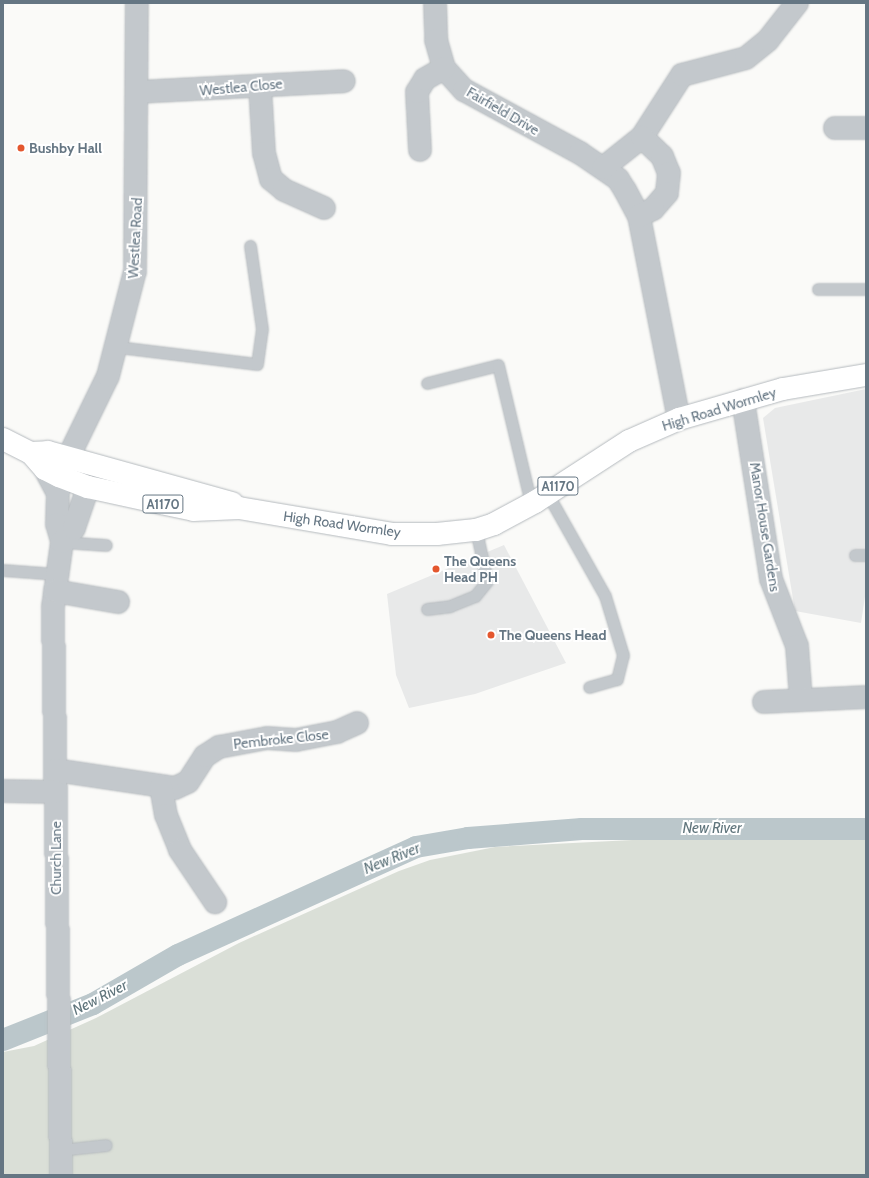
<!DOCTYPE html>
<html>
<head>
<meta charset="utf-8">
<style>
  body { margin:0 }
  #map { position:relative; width:869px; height:1178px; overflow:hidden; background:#fafaf8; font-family:Cabin,sans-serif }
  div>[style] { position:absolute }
  .built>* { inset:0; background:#e8e9e9 }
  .green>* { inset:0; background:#dadfd7 }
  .canal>* { height:22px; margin:-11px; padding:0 11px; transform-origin:11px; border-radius:11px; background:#bbc7cb }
  .roads { filter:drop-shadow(0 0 1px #b5babe) drop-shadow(0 0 1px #b5babe) }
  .service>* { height:11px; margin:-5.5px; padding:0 5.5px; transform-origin:5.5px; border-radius:5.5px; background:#c3c8cc }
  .minor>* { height:22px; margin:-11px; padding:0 11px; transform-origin:11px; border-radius:11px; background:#c3c8cc }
  .primary>* { height:22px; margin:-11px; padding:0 11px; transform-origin:11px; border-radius:11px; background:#fff }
  .dots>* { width:11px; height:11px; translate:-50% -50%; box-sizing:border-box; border:2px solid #fff; border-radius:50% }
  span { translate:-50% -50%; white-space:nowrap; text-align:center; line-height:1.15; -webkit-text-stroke:4px #fff; paint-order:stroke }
  .shield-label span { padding:1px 3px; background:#fff; border:1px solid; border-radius:3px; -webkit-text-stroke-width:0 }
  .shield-label { font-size:13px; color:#657683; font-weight:700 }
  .street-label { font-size:14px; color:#657683 }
  .poi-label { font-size:14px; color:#657683; font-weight:700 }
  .left { translate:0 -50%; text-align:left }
  .water-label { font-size:15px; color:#60757c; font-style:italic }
  .frame { position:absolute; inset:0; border:4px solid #657683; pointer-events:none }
</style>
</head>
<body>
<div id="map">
  <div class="built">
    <i style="clip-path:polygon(866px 389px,866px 590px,861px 623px,795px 611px,763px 418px,775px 408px)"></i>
    <i style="clip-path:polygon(504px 545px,566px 663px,475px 694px,409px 708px,396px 675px,387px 594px)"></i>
  </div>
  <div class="green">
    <i style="clip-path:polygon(866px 837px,866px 1175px,3px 1175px,3px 1052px,34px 1046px,96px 1018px,239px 943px,399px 871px,430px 860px,495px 847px,672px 838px)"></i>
  </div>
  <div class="canal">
    <i style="left:3px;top:1040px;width:97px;rotate:-21.8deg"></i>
    <i style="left:93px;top:1004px;width:98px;rotate:-30deg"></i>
    <i style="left:178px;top:955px;width:261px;rotate:-24.4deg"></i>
    <i style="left:416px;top:847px;width:53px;rotate:-9.8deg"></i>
    <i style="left:468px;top:838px;width:114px;rotate:-4.5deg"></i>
    <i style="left:582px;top:829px;width:284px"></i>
  </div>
  <div class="roads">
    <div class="service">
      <i style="left:818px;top:289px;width:48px"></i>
      <i style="left:118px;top:347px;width:140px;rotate:7deg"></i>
      <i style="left:257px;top:364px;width:35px;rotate:-82deg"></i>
      <i style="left:262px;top:329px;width:84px;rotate:-98.2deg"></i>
      <i style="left:427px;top:383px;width:73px;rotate:-14.2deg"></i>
      <i style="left:498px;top:365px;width:143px;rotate:76.6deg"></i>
      <i style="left:547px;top:493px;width:118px;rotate:60.6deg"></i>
      <i style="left:605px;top:596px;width:62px;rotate:73deg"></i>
      <i style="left:623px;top:655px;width:25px;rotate:104deg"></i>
      <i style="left:617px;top:679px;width:29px;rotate:164deg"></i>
      <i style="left:62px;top:542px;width:44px;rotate:3.9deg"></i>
      <i style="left:855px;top:555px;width:11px"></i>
      <i style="left:3px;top:570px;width:54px;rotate:4.2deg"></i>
      <i style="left:427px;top:609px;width:23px;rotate:-7deg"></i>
      <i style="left:450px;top:606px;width:27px;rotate:-22deg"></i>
      <i style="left:475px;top:596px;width:19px;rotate:-51deg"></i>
      <i style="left:487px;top:581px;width:52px;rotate:-102.2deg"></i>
      <i style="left:60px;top:1150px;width:46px;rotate:-6.2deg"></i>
    </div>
    <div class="minor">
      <i style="left:435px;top:3px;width:37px;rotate:88deg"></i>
      <i style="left:436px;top:40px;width:29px;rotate:74deg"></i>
      <i style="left:444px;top:68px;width:30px;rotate:48deg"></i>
      <i style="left:464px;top:90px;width:132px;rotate:28.5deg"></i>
      <i style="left:580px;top:153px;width:46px;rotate:34.4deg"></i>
      <i style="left:618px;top:179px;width:13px;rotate:58deg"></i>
      <i style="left:625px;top:190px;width:30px;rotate:62deg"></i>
      <i style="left:639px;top:216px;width:207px;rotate:78.9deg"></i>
      <i style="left:260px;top:86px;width:67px;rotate:86.6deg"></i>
      <i style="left:264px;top:153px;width:27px;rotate:75deg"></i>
      <i style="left:271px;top:179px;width:17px;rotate:40deg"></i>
      <i style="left:284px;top:190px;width:44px;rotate:24.2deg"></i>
      <i style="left:137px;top:92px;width:207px;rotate:-3deg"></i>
      <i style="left:835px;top:128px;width:31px"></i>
      <i style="left:642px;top:137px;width:74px;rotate:-57.2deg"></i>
      <i style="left:682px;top:75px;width:66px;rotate:-14.9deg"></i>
      <i style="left:746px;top:58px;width:28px;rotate:-39deg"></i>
      <i style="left:768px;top:40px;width:47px;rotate:-51.9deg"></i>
      <i style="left:420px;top:150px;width:58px;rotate:-93deg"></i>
      <i style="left:417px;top:92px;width:15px;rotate:-58deg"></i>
      <i style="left:425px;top:79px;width:22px;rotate:-30deg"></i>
      <i style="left:603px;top:168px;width:50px;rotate:-38.5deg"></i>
      <i style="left:642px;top:137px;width:28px;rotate:44deg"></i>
      <i style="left:662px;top:156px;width:18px;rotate:68deg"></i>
      <i style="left:669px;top:173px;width:20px;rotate:96deg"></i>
      <i style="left:667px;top:193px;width:21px;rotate:131deg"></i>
      <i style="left:653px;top:209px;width:16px;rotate:153deg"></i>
      <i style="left:743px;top:400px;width:181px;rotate:81.1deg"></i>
      <i style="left:771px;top:579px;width:72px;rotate:68.8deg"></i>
      <i style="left:797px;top:646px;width:53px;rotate:85.7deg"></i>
      <i style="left:67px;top:460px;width:93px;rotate:-64deg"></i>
      <i style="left:108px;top:376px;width:108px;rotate:-75.6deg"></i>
      <i style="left:135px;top:271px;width:268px;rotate:-89.6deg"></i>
      <i style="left:45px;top:469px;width:27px;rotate:62deg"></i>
      <i style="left:58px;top:493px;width:31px;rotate:92deg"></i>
      <i style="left:57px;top:524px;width:19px;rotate:74deg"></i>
      <i style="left:62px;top:542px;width:66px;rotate:97.9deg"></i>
      <i style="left:53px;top:607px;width:568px;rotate:89.19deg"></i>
      <i style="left:62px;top:542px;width:18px;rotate:-49deg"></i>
      <i style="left:74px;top:528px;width:43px;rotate:-71.1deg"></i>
      <i style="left:55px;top:591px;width:64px;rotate:9.9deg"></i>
      <i style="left:764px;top:702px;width:102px;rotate:-2.8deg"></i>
      <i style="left:55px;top:770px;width:121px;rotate:8.5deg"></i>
      <i style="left:175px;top:788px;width:14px;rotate:-25deg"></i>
      <i style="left:188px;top:782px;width:31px;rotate:-57deg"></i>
      <i style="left:205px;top:756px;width:17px;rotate:-33deg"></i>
      <i style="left:219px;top:747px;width:49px;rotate:-10.6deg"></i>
      <i style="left:267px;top:738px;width:29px;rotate:4deg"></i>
      <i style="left:296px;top:740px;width:42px;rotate:-11deg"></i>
      <i style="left:337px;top:732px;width:22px;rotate:-24deg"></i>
      <i style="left:161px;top:787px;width:28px;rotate:80deg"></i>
      <i style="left:166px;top:815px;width:38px;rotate:68deg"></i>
      <i style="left:180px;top:850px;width:63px;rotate:56.1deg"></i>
      <i style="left:3px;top:791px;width:52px;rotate:1.1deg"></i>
    </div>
    <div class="primary">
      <i style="left:3px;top:439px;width:31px;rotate:27deg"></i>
      <i style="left:31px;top:453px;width:21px;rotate:49deg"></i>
      <i style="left:45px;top:469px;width:16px;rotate:27deg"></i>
      <i style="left:59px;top:476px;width:31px;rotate:21deg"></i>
      <i style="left:88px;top:487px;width:75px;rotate:12.4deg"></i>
      <i style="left:161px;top:503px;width:33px;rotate:12deg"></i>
      <i style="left:193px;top:510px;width:46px;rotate:-2.5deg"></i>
      <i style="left:239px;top:508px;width:155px;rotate:9.6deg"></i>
      <i style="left:392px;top:534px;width:45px"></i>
      <i style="left:437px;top:534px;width:39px;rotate:-6deg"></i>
      <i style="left:476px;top:530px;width:19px;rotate:-18deg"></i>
      <i style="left:494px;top:524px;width:47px;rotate:-28.2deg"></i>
      <i style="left:535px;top:502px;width:112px;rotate:-33deg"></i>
      <i style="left:629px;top:441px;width:55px;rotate:-23.7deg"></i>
      <i style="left:679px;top:419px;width:108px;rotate:-16.1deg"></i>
      <i style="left:783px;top:389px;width:84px;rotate:-9.6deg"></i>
      <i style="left:31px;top:453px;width:17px;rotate:-3deg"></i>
      <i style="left:48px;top:452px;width:191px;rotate:15.5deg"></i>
    </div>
  </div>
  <div class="dots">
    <i style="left:21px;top:148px;background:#e4572e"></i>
    <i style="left:436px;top:569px;background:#e4572e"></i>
    <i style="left:491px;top:635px;background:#e4572e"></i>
  </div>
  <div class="shield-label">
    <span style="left:558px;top:486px">A1170</span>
    <span style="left:163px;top:504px">A1170</span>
  </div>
  <div class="street-label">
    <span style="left:241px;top:87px;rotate:-5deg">Westlea Close</span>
    <span style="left:503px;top:111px;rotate:30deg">Fairfield Drive</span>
    <span style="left:135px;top:238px;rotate:-87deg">Westlea Road</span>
    <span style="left:719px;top:409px;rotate:-17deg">High Road Wormley</span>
    <span style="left:342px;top:524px;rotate:8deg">High Road Wormley</span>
    <span style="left:765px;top:527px;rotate:81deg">Manor House Gardens</span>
    <span style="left:281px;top:739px;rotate:-6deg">Pembroke Close</span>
    <span style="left:56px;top:858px;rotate:-90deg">Church Lane</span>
  </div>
  <div class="poi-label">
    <span class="left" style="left:29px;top:148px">Bushby Hall</span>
    <span class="left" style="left:444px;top:569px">The Queens<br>Head PH</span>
    <span class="left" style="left:499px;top:635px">The Queens Head</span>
  </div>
  <div class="water-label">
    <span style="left:712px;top:829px">New River</span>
    <span style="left:392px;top:859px;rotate:-22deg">New River</span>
    <span style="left:100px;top:998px;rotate:-27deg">New River</span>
  </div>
  <div class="frame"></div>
</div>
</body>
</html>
